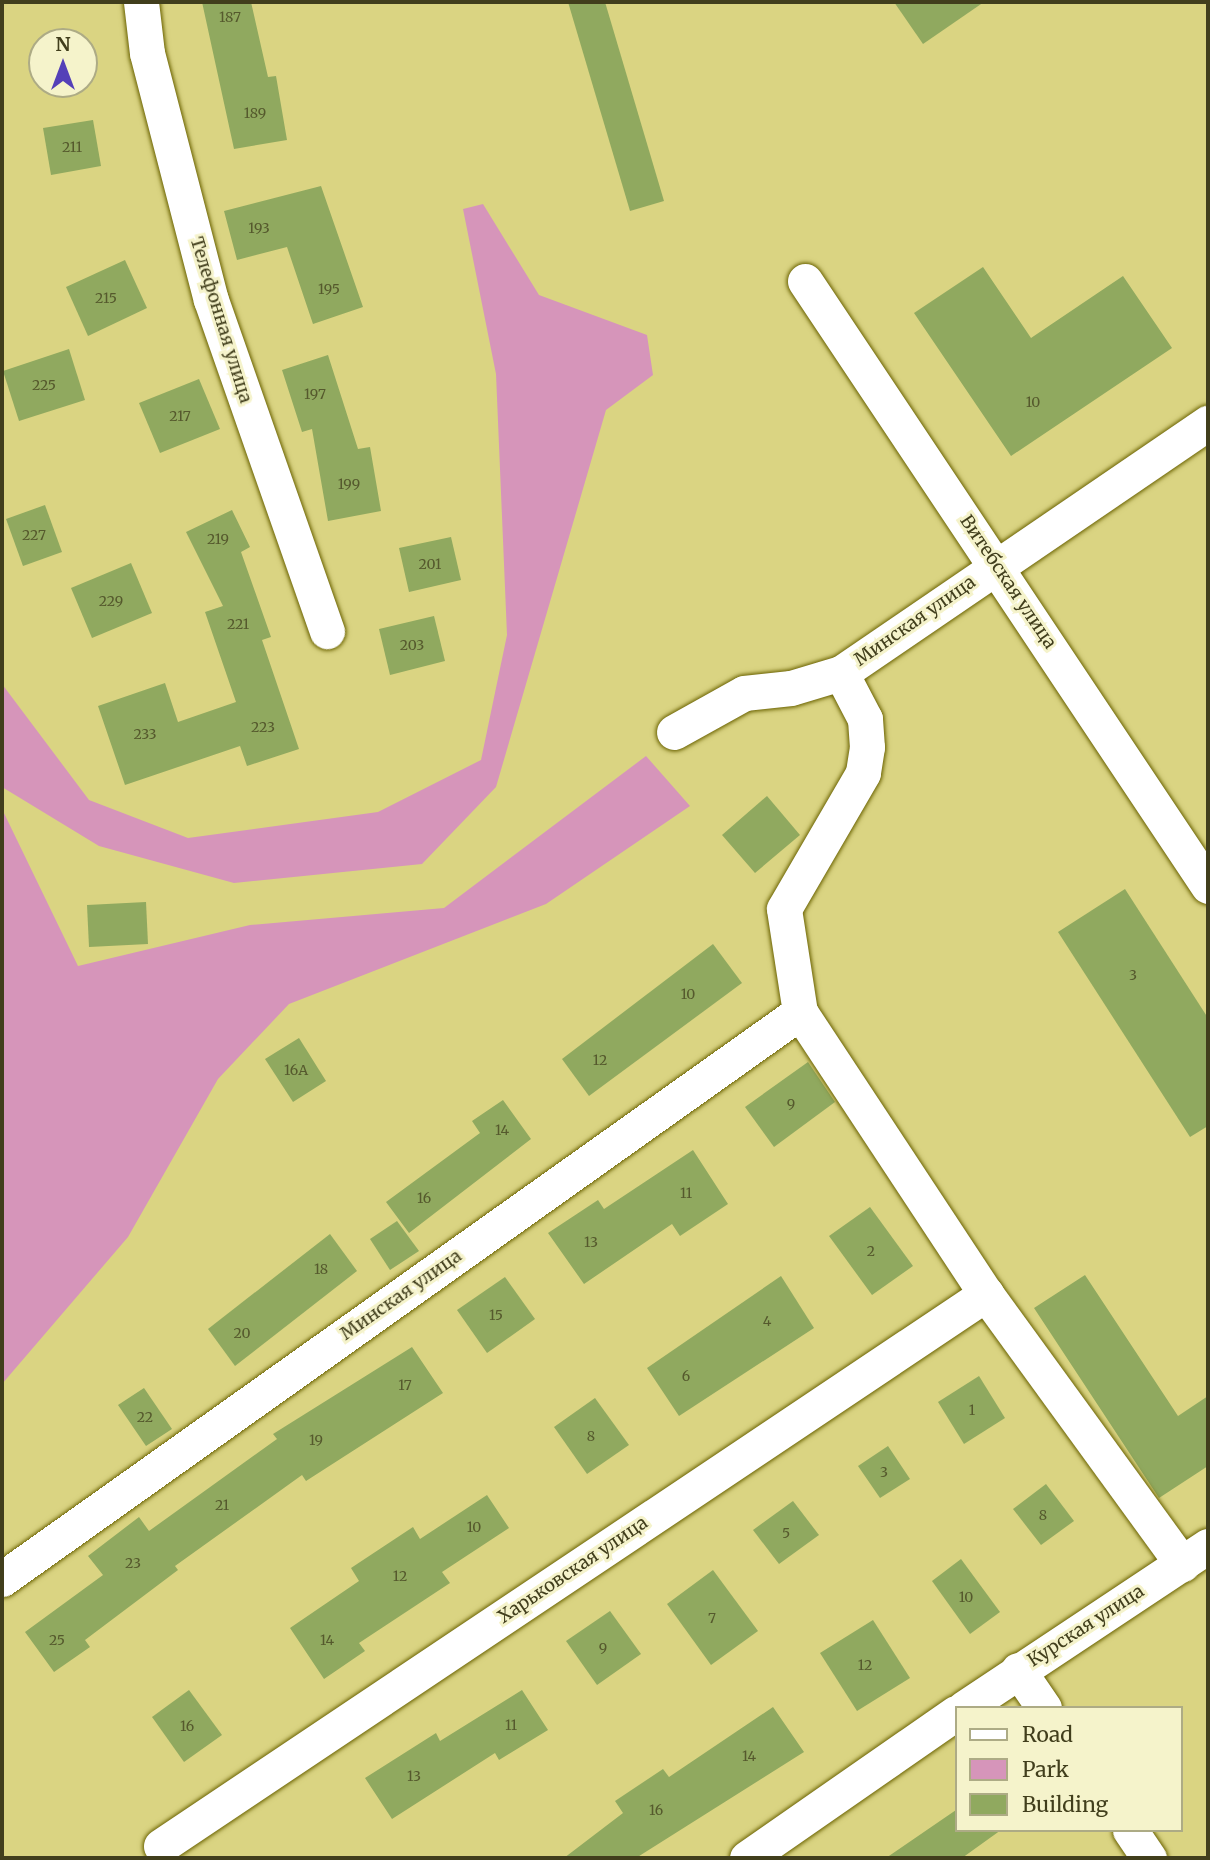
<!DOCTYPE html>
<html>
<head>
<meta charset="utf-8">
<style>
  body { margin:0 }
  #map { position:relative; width:1210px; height:1860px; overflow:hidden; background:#dad482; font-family:Merriweather,serif }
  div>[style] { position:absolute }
  .green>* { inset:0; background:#d695ba }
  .building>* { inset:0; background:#90a95f }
  .roads { filter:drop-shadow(0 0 2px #6b6302) drop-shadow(0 0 2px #6b6302) }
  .street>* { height:35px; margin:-17.5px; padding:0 17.5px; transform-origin:17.5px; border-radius:17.5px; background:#fff }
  span { translate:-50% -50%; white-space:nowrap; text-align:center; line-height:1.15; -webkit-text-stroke:6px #f5f3cb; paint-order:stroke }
  .number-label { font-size:14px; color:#55592d }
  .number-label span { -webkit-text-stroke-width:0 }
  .street-label { font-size:18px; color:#413e1c }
  .frame { position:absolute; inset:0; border:4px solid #413e1c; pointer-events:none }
  .legend { position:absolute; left:955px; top:1706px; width:228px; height:126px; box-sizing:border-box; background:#f5f3cb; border:2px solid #adab85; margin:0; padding:9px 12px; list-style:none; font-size:21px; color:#413e1c }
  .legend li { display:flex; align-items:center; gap:14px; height:35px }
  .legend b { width:35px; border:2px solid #adab85 }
  .north { position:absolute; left:28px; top:28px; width:70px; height:70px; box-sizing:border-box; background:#f5f3cb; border:2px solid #adab85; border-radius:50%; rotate:0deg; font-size:19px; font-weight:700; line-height:28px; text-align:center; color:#413e1c }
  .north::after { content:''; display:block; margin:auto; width:24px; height:32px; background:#5440b8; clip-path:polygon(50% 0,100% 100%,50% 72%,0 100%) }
</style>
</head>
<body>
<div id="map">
  <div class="green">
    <i style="clip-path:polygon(483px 204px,539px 295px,647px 335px,653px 375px,606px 410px,496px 787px,422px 864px,234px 883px,99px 846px,2px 787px,2px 684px,89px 800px,188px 838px,378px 812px,481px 760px,507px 635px,496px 374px,463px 209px)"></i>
    <i style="clip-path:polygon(646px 756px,690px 806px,546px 904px,289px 1004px,218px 1079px,128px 1237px,2px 1384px,2px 809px,78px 966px,250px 925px,444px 908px)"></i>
  </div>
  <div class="building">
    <i style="clip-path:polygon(202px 2px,251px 2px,268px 77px,276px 76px,287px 140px,234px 149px)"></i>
    <i style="clip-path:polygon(568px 2px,605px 2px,664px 201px,630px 211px)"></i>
    <i style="clip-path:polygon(894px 2px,984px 2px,923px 44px)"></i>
    <i style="clip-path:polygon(93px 120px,101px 166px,51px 175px,43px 128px)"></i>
    <i style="clip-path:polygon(321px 186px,363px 307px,313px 324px,287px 247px,237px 260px,224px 211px)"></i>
    <i style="clip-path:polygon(125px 260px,147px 308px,88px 336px,66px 287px)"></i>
    <i style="clip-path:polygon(983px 267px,1031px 338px,1123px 276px,1172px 348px,1011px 456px,914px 313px)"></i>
    <i style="clip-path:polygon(69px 349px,85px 400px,19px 421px,3px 371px)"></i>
    <i style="clip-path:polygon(328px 355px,358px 449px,370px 447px,381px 511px,328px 521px,312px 429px,302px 432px,282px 370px)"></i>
    <i style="clip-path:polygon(199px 379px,220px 429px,160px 453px,139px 403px)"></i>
    <i style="clip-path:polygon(45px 505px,62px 552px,23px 566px,6px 519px)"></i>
    <i style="clip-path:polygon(232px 510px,250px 547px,241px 552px,271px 637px,262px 640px,299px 749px,247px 766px,240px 746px,125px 785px,98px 706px,165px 683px,178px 722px,236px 702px,205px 612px,223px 606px,186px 532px)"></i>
    <i style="clip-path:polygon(451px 537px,461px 580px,409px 592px,399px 548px)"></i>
    <i style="clip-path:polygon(131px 563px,152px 613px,92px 638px,71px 588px)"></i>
    <i style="clip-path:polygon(434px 616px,445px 661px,390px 675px,379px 629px)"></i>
    <i style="clip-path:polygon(767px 796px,800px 835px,755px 873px,722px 835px)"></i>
    <i style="clip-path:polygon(1125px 889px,1208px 1018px,1208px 1126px,1190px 1137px,1058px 932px)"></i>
    <i style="clip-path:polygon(146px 902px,148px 944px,89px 947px,87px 905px)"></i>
    <i style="clip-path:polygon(713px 944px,742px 983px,589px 1096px,562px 1059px)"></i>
    <i style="clip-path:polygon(299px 1038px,326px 1081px,293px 1102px,265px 1059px)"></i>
    <i style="clip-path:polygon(808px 1062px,835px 1102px,774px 1147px,745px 1107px)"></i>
    <i style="clip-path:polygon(503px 1100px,531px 1139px,409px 1233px,386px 1202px,480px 1133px,472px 1121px)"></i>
    <i style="clip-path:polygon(693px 1150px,728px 1204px,680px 1236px,672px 1224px,584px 1284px,548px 1233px,598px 1200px,604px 1209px)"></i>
    <i style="clip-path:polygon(870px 1207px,913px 1266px,872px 1295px,829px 1236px)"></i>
    <i style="clip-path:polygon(397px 1221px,419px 1251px,390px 1270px,370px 1239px)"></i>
    <i style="clip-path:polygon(330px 1234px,357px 1271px,235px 1366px,208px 1329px)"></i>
    <i style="clip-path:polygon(1085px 1275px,1178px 1416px,1208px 1396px,1208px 1466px,1159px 1498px,1034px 1308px)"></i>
    <i style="clip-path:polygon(781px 1276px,814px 1328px,679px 1416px,647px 1368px)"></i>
    <i style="clip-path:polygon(505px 1277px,535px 1319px,487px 1353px,457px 1310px)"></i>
    <i style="clip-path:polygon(412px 1347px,443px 1393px,306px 1481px,302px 1475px,175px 1566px,178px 1570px,85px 1640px,90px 1647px,54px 1672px,25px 1632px,103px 1575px,88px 1556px,139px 1517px,149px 1531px,277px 1439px,273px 1434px)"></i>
    <i style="clip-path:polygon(979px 1376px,1005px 1418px,964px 1444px,938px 1402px)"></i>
    <i style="clip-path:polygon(144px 1388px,172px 1429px,146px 1446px,118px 1405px)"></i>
    <i style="clip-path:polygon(595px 1398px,629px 1445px,587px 1474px,554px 1427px)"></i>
    <i style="clip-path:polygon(888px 1446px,910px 1479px,880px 1498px,858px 1466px)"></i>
    <i style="clip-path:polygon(1046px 1484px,1074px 1521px,1041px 1545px,1013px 1509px)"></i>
    <i style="clip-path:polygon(487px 1495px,509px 1528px,442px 1572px,450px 1583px,359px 1643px,365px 1651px,324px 1679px,290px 1628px,359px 1581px,351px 1568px,413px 1527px,420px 1539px)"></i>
    <i style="clip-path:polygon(793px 1501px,819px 1535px,779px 1564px,753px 1530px)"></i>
    <i style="clip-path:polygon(961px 1559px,1000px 1612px,970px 1634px,932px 1581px)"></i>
    <i style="clip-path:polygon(713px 1570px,758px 1631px,711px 1665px,667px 1604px)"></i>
    <i style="clip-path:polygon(610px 1611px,641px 1654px,597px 1685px,566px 1641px)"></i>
    <i style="clip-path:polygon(873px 1620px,910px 1678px,857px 1711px,820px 1653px)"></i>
    <i style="clip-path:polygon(189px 1690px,222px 1735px,184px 1762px,152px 1717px)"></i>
    <i style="clip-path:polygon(522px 1690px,548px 1730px,499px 1760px,495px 1753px,392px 1819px,365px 1778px,436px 1733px,440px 1741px)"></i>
    <i style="clip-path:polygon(773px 1707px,804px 1752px,636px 1858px,564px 1858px,623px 1813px,615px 1801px,663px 1769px,669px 1777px)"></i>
    <i style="clip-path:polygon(956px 1810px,956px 1830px,1001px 1830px,962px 1858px,886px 1858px)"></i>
  </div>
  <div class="roads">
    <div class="street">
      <i style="left:141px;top:2px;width:51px;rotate:83.3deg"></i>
      <i style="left:147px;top:53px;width:255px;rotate:75.5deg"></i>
      <i style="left:211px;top:300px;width:351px;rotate:70.7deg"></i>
      <i style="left:805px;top:281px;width:727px;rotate:56.33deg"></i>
      <i style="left:841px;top:673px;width:52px;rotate:62.4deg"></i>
      <i style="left:865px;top:719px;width:28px;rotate:86deg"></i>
      <i style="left:867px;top:747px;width:26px;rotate:99deg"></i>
      <i style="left:863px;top:773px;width:157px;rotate:120.2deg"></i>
      <i style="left:784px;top:909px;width:104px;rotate:81.2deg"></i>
      <i style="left:800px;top:1012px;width:338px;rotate:56.6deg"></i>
      <i style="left:986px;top:1294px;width:334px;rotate:54deg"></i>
      <i style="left:674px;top:732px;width:80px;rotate:-29.1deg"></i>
      <i style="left:744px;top:693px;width:47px;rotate:-6.1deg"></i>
      <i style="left:791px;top:688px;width:52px;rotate:-16.7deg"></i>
      <i style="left:841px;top:673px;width:444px;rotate:-34.3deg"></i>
      <i style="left:2px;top:1579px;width:979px;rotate:-35.39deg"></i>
      <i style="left:1018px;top:1670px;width:46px;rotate:55.6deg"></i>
      <i style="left:964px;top:1708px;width:293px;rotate:-33.6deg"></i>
      <i style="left:1130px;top:1830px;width:34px;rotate:56deg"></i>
      <i style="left:161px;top:1846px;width:993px;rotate:-33.79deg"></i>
      <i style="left:747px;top:1858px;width:254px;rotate:-34.8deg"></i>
    </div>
  </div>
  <div class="number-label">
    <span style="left:230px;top:17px">187</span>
    <span style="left:255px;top:113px">189</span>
    <span style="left:72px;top:147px">211</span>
    <span style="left:259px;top:228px">193</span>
    <span style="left:329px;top:289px">195</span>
    <span style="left:106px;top:298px">215</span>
    <span style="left:44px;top:385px">225</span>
    <span style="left:315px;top:394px">197</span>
    <span style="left:1033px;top:402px">10</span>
    <span style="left:180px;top:416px">217</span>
    <span style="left:349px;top:484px">199</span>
    <span style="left:34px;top:535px">227</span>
    <span style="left:218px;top:539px">219</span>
    <span style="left:430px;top:564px">201</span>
    <span style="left:111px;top:601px">229</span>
    <span style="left:238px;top:624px">221</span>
    <span style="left:412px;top:645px">203</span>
    <span style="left:263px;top:727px">223</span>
    <span style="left:145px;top:734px">233</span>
    <span style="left:1133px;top:975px">3</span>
    <span style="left:688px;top:994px">10</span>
    <span style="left:600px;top:1060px">12</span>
    <span style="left:296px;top:1070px">16А</span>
    <span style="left:791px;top:1104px">9</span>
    <span style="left:502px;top:1130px">14</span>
    <span style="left:686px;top:1193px">11</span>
    <span style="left:424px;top:1198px">16</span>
    <span style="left:591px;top:1242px">13</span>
    <span style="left:871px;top:1251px">2</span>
    <span style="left:321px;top:1269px">18</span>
    <span style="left:496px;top:1315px">15</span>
    <span style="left:767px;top:1321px">4</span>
    <span style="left:242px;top:1333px">20</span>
    <span style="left:686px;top:1376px">6</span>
    <span style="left:405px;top:1385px">17</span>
    <span style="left:972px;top:1410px">1</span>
    <span style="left:145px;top:1417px">22</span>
    <span style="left:591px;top:1436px">8</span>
    <span style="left:316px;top:1440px">19</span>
    <span style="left:884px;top:1472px">3</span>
    <span style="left:222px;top:1505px">21</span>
    <span style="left:1043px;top:1515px">8</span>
    <span style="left:474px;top:1527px">10</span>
    <span style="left:786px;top:1533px">5</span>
    <span style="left:133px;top:1563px">23</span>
    <span style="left:400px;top:1576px">12</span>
    <span style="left:966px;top:1597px">10</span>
    <span style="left:712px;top:1618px">7</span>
    <span style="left:57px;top:1640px">25</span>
    <span style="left:327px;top:1640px">14</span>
    <span style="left:603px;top:1648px">9</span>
    <span style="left:865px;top:1665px">12</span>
    <span style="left:511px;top:1725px">11</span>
    <span style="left:187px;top:1726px">16</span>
    <span style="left:749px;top:1756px">14</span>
    <span style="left:414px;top:1776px">13</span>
    <span style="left:656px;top:1810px">16</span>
  </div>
  <div class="street-label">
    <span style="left:221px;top:320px;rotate:73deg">Телефонная улица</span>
    <span style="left:1008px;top:582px;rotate:56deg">Витебская улица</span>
    <span style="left:915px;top:621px;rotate:-35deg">Минская улица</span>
    <span style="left:401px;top:1295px;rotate:-35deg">Минская улица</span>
    <span style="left:573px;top:1570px;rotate:-34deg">Харьковская улица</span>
    <span style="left:1086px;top:1626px;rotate:-33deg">Курская улица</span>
  </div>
  <div class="frame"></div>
  <ul class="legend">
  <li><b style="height:9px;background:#fff"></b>Road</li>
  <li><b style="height:19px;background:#d695ba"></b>Park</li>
  <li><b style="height:19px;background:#90a95f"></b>Building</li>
  </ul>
  <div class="north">N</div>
</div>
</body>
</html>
